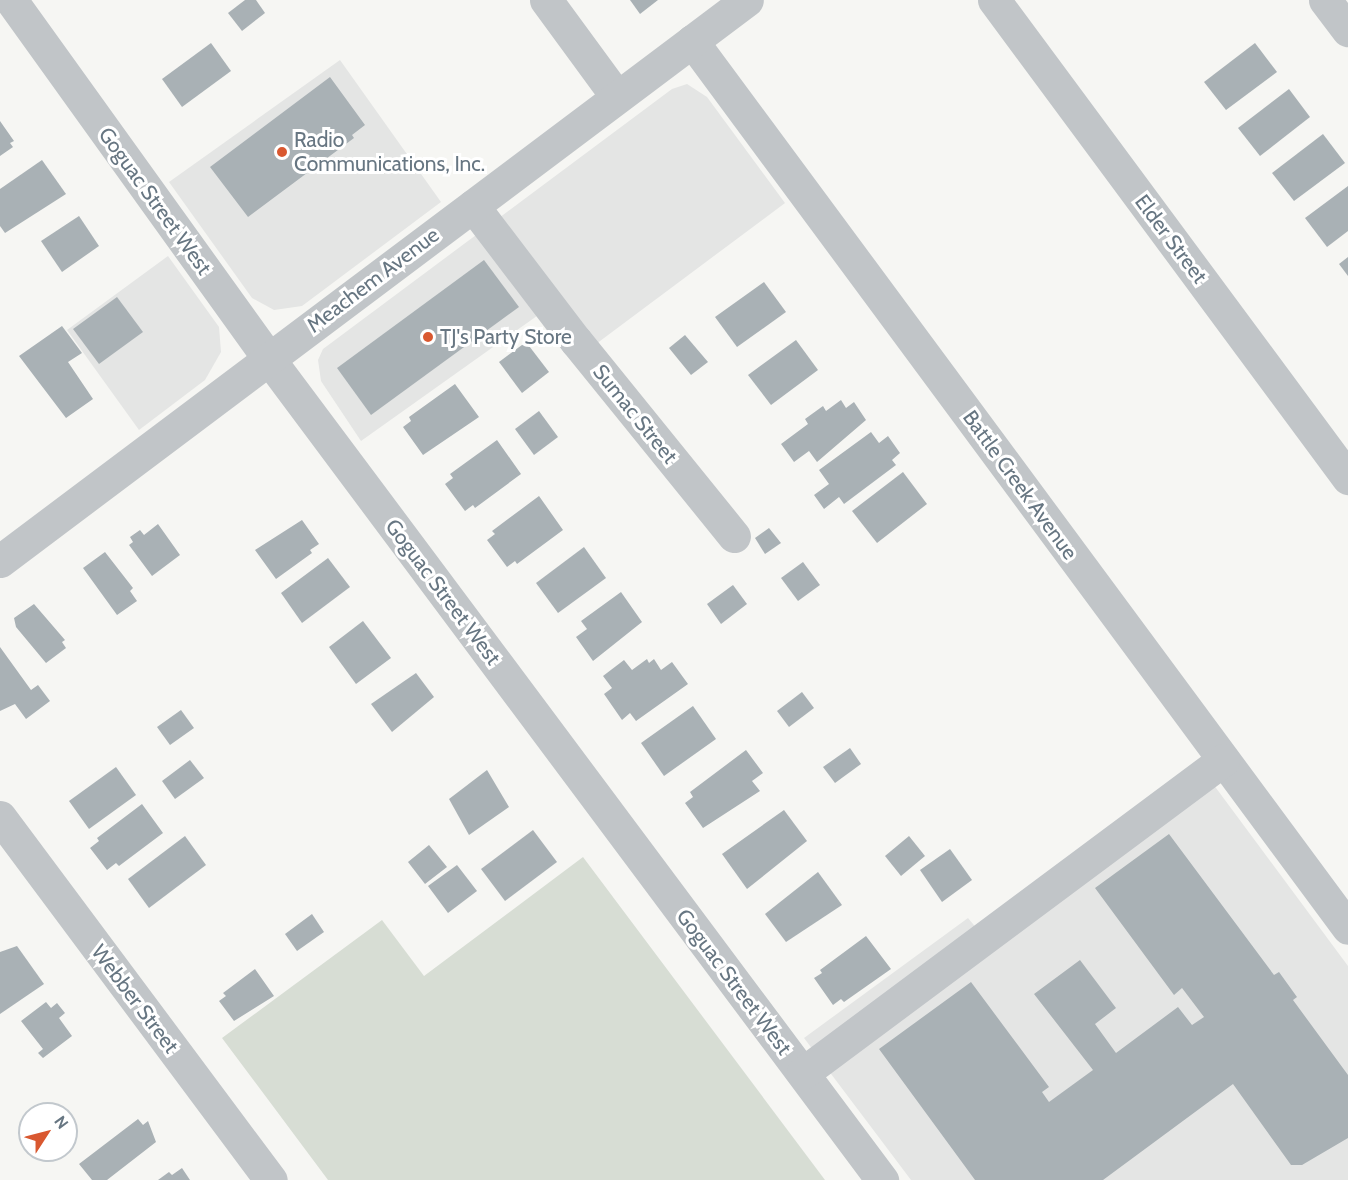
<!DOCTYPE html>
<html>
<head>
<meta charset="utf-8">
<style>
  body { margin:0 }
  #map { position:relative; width:1348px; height:1180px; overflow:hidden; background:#f6f6f3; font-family:Cabin,sans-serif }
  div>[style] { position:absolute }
  .built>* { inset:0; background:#e4e5e4 }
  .green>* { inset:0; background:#d7ddd4 }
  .building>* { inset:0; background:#a9b1b5 }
  .minor>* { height:33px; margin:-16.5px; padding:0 16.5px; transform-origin:16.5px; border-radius:16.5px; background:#c1c5c8 }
  .dots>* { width:16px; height:16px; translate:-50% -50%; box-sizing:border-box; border:3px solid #fff; border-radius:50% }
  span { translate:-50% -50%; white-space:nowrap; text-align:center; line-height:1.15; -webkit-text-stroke:6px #fff; paint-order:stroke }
  .poi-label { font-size:21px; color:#677682 }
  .left { translate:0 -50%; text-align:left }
  .street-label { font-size:21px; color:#677682 }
  .north { position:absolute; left:18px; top:1102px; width:60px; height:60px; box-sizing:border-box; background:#fff; border:2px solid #c2c8cd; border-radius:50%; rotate:54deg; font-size:16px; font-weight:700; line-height:24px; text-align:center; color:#677682 }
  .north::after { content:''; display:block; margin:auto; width:21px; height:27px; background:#d95830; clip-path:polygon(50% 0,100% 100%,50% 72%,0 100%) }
</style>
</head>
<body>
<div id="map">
  <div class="built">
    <i style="clip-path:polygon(340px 60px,441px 202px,302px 306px,274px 310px,252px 298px,169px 182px)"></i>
    <i style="clip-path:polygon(687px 84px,707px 97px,785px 203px,592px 347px,558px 301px,361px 441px,321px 381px,318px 360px,323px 349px,672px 89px)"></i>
    <i style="clip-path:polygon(168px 256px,219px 327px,221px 352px,205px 380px,139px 430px,67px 330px)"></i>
    <i style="clip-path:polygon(1199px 765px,1348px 966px,1348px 1180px,911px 1180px,804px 1038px,968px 918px,978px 930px)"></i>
  </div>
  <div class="green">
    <i style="clip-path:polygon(583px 857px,825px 1180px,328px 1180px,222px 1038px,382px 920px,424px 976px)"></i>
  </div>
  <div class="building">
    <i style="clip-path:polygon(245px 0,256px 0,265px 13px,242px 31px,228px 13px)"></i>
    <i style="clip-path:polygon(630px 0,658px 0,640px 14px)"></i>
    <i style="clip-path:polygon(211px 43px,231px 71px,182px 107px,162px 79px)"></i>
    <i style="clip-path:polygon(1255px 43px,1277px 72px,1226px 110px,1204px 82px)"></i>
    <i style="clip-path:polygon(330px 77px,365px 125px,352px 135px,354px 138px,248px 217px,210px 167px)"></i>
    <i style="clip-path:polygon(1289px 89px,1310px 117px,1260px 156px,1238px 128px)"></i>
    <i style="clip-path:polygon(0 121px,14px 141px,10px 143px,13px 147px,0 156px)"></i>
    <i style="clip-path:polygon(1323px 134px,1345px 163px,1294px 201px,1272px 173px)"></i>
    <i style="clip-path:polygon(42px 160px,66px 194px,5px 233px,0 226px,0 189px)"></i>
    <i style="clip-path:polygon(1348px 186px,1348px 231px,1327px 247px,1305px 218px)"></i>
    <i style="clip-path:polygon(79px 216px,99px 246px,62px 272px,41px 241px)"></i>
    <i style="clip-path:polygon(1348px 257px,1348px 276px,1339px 264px)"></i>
    <i style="clip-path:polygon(484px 260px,519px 307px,371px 415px,337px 368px)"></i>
    <i style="clip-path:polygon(764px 282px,786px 312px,737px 347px,715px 317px)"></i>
    <i style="clip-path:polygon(117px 297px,143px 332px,99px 364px,73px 329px)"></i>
    <i style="clip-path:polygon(62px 326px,82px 353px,68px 362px,93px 399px,66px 418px,19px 356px)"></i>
    <i style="clip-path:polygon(685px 335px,708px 362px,691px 375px,669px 348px)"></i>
    <i style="clip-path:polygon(796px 340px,818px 370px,771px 405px,748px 375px)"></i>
    <i style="clip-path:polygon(526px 342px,549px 372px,522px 393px,499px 362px)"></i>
    <i style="clip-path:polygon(455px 384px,479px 417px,423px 455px,403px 427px,411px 421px,409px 417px)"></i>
    <i style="clip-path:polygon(841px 400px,846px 408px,854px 402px,866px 420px,817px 462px,809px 451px,794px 462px,781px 444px,808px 424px,805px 419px,823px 406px,826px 411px)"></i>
    <i style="clip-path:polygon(539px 411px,558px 437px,534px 455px,515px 429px)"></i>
    <i style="clip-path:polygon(871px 432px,879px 443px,888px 436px,900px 453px,892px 460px,896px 465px,844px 504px,839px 497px,824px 509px,814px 495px,829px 484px,819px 470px)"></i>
    <i style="clip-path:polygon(497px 440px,521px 474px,475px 508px,473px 505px,465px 511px,445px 484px,453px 478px,450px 474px)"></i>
    <i style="clip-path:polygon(903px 472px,927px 504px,877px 543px,852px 511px)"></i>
    <i style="clip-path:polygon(539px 496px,563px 530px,517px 564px,515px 561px,507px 567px,487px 540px,495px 534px,492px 531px)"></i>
    <i style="clip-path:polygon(302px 520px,319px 544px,310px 550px,312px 553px,276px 579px,255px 550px)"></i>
    <i style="clip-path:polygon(158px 524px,180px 555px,152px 576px,129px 545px,133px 542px,130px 537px,140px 530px,144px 535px)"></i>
    <i style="clip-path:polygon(769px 528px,781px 543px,765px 554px,755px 538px)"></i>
    <i style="clip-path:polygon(584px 547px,606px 578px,558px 613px,536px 583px)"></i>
    <i style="clip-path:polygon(105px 552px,133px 588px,130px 591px,137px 601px,117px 615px,83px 568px)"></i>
    <i style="clip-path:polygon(328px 558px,350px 587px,302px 623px,281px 593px)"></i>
    <i style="clip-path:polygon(803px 562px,820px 585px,798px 601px,781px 578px)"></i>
    <i style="clip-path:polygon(733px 585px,747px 604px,721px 624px,707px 604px)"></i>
    <i style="clip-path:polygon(621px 592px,642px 622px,593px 661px,576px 637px,587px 629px,581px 621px)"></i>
    <i style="clip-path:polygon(34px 604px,65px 640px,62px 642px,66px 648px,46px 663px,16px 627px,14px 618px)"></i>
    <i style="clip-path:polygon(363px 621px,391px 658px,356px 684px,329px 647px)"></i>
    <i style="clip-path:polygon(0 647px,31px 690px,38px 685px,50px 701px,26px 719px,15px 704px,0 711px)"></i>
    <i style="clip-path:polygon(647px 659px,649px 663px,654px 659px,661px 670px,672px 662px,688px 684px,636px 721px,630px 713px,622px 720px,604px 694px,612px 688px,603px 676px,624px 660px,632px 670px)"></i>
    <i style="clip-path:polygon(416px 673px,434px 697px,392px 732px,371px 704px)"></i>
    <i style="clip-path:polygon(802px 692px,814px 708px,789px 727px,777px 711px)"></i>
    <i style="clip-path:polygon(693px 706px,716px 739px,664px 776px,641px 743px)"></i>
    <i style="clip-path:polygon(181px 710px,194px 728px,170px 745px,157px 727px)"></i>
    <i style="clip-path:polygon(850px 748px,861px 764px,835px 783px,823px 767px)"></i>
    <i style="clip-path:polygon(746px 750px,763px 773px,752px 781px,760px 791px,703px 828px,685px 803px,693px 797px,690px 792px)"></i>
    <i style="clip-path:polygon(190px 760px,204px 778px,175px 799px,162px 781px)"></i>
    <i style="clip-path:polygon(116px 767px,136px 795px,89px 829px,69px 801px)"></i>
    <i style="clip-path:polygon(487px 770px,509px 807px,469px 835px,449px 799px)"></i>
    <i style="clip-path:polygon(142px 804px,163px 833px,119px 866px,116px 863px,107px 870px,90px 848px,99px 841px,97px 838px)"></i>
    <i style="clip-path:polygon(784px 810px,807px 841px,747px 889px,722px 854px)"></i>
    <i style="clip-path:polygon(533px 830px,557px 862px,505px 901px,481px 869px)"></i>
    <i style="clip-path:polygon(1169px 834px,1274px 975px,1279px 972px,1297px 997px,1293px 1000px,1348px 1075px,1348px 1138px,1302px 1165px,1291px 1165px,1233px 1084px,1103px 1180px,975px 1180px,879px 1049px,971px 982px,1049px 1087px,1042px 1092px,1049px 1102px,1093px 1070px,1034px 994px,1080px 960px,1116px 1008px,1095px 1024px,1116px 1053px,1178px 1007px,1192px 1025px,1204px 1017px,1182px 988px,1174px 995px,1095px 888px)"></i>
    <i style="clip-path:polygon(185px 836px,206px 865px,149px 908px,128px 879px)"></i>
    <i style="clip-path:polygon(909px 836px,925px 856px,901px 876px,885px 856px)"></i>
    <i style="clip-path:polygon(429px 845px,447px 867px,425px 884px,408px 862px)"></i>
    <i style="clip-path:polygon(950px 849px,972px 880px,942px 902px,920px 870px)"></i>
    <i style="clip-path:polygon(457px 865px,477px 891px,448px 913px,428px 886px)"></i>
    <i style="clip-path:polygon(818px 872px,842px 905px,786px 942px,765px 914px)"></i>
    <i style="clip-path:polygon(312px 914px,324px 932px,297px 951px,285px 934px)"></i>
    <i style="clip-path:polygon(866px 936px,891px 969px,844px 1002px,841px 999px,833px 1005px,814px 978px,822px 973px,820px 970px)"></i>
    <i style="clip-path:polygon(17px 946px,44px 984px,0 1014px,0 952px)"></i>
    <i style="clip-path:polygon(255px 969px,274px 996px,234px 1021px,219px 1001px,226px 996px,223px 993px)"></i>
    <i style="clip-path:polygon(46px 1002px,51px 1008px,57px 1003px,65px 1013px,59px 1018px,72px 1036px,43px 1058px,38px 1053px,43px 1049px,21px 1021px)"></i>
    <i style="clip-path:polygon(138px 1119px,143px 1125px,148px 1121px,156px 1142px,107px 1180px,92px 1180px,79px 1164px)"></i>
    <i style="clip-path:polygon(182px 1168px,190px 1180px,158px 1180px,169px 1172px,172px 1175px)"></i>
  </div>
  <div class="minor">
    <i style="left:11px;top:0;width:442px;rotate:54.3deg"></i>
    <i style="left:269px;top:359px;width:1025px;rotate:53.25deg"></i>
    <i style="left:546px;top:0;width:120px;rotate:53.8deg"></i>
    <i style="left:994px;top:0;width:595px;rotate:53.48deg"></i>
    <i style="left:1325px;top:0;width:38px;rotate:53deg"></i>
    <i style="left:692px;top:41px;width:1103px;rotate:53.51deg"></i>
    <i style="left:473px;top:206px;width:170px;rotate:52.7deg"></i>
    <i style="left:576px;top:341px;width:251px;rotate:51deg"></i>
    <i style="left:0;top:561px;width:934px;rotate:-36.91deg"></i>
    <i style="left:0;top:817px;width:453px;rotate:53.3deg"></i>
    <i style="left:803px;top:1073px;width:524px;rotate:-36.69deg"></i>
  </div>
  <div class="dots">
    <i style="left:282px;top:152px;background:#d95830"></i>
    <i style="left:428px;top:337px;background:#d95830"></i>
  </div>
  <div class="poi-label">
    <span class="left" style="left:294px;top:152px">Radio<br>Communications, Inc.</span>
    <span class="left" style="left:440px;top:337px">TJ's Party Store</span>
  </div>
  <div class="street-label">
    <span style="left:155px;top:201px;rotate:54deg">Goguac Street West</span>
    <span style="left:1171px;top:239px;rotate:53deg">Elder Street</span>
    <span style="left:373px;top:280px;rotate:-37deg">Meachem Avenue</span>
    <span style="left:635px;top:414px;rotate:51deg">Sumac Street</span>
    <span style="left:1020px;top:485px;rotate:54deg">Battle Creek Avenue</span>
    <span style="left:443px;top:592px;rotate:53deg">Goguac Street West</span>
    <span style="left:734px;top:982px;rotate:53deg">Goguac Street West</span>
    <span style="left:135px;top:999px;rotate:53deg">Webber Street</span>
  </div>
  <div class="north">N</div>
</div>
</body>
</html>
